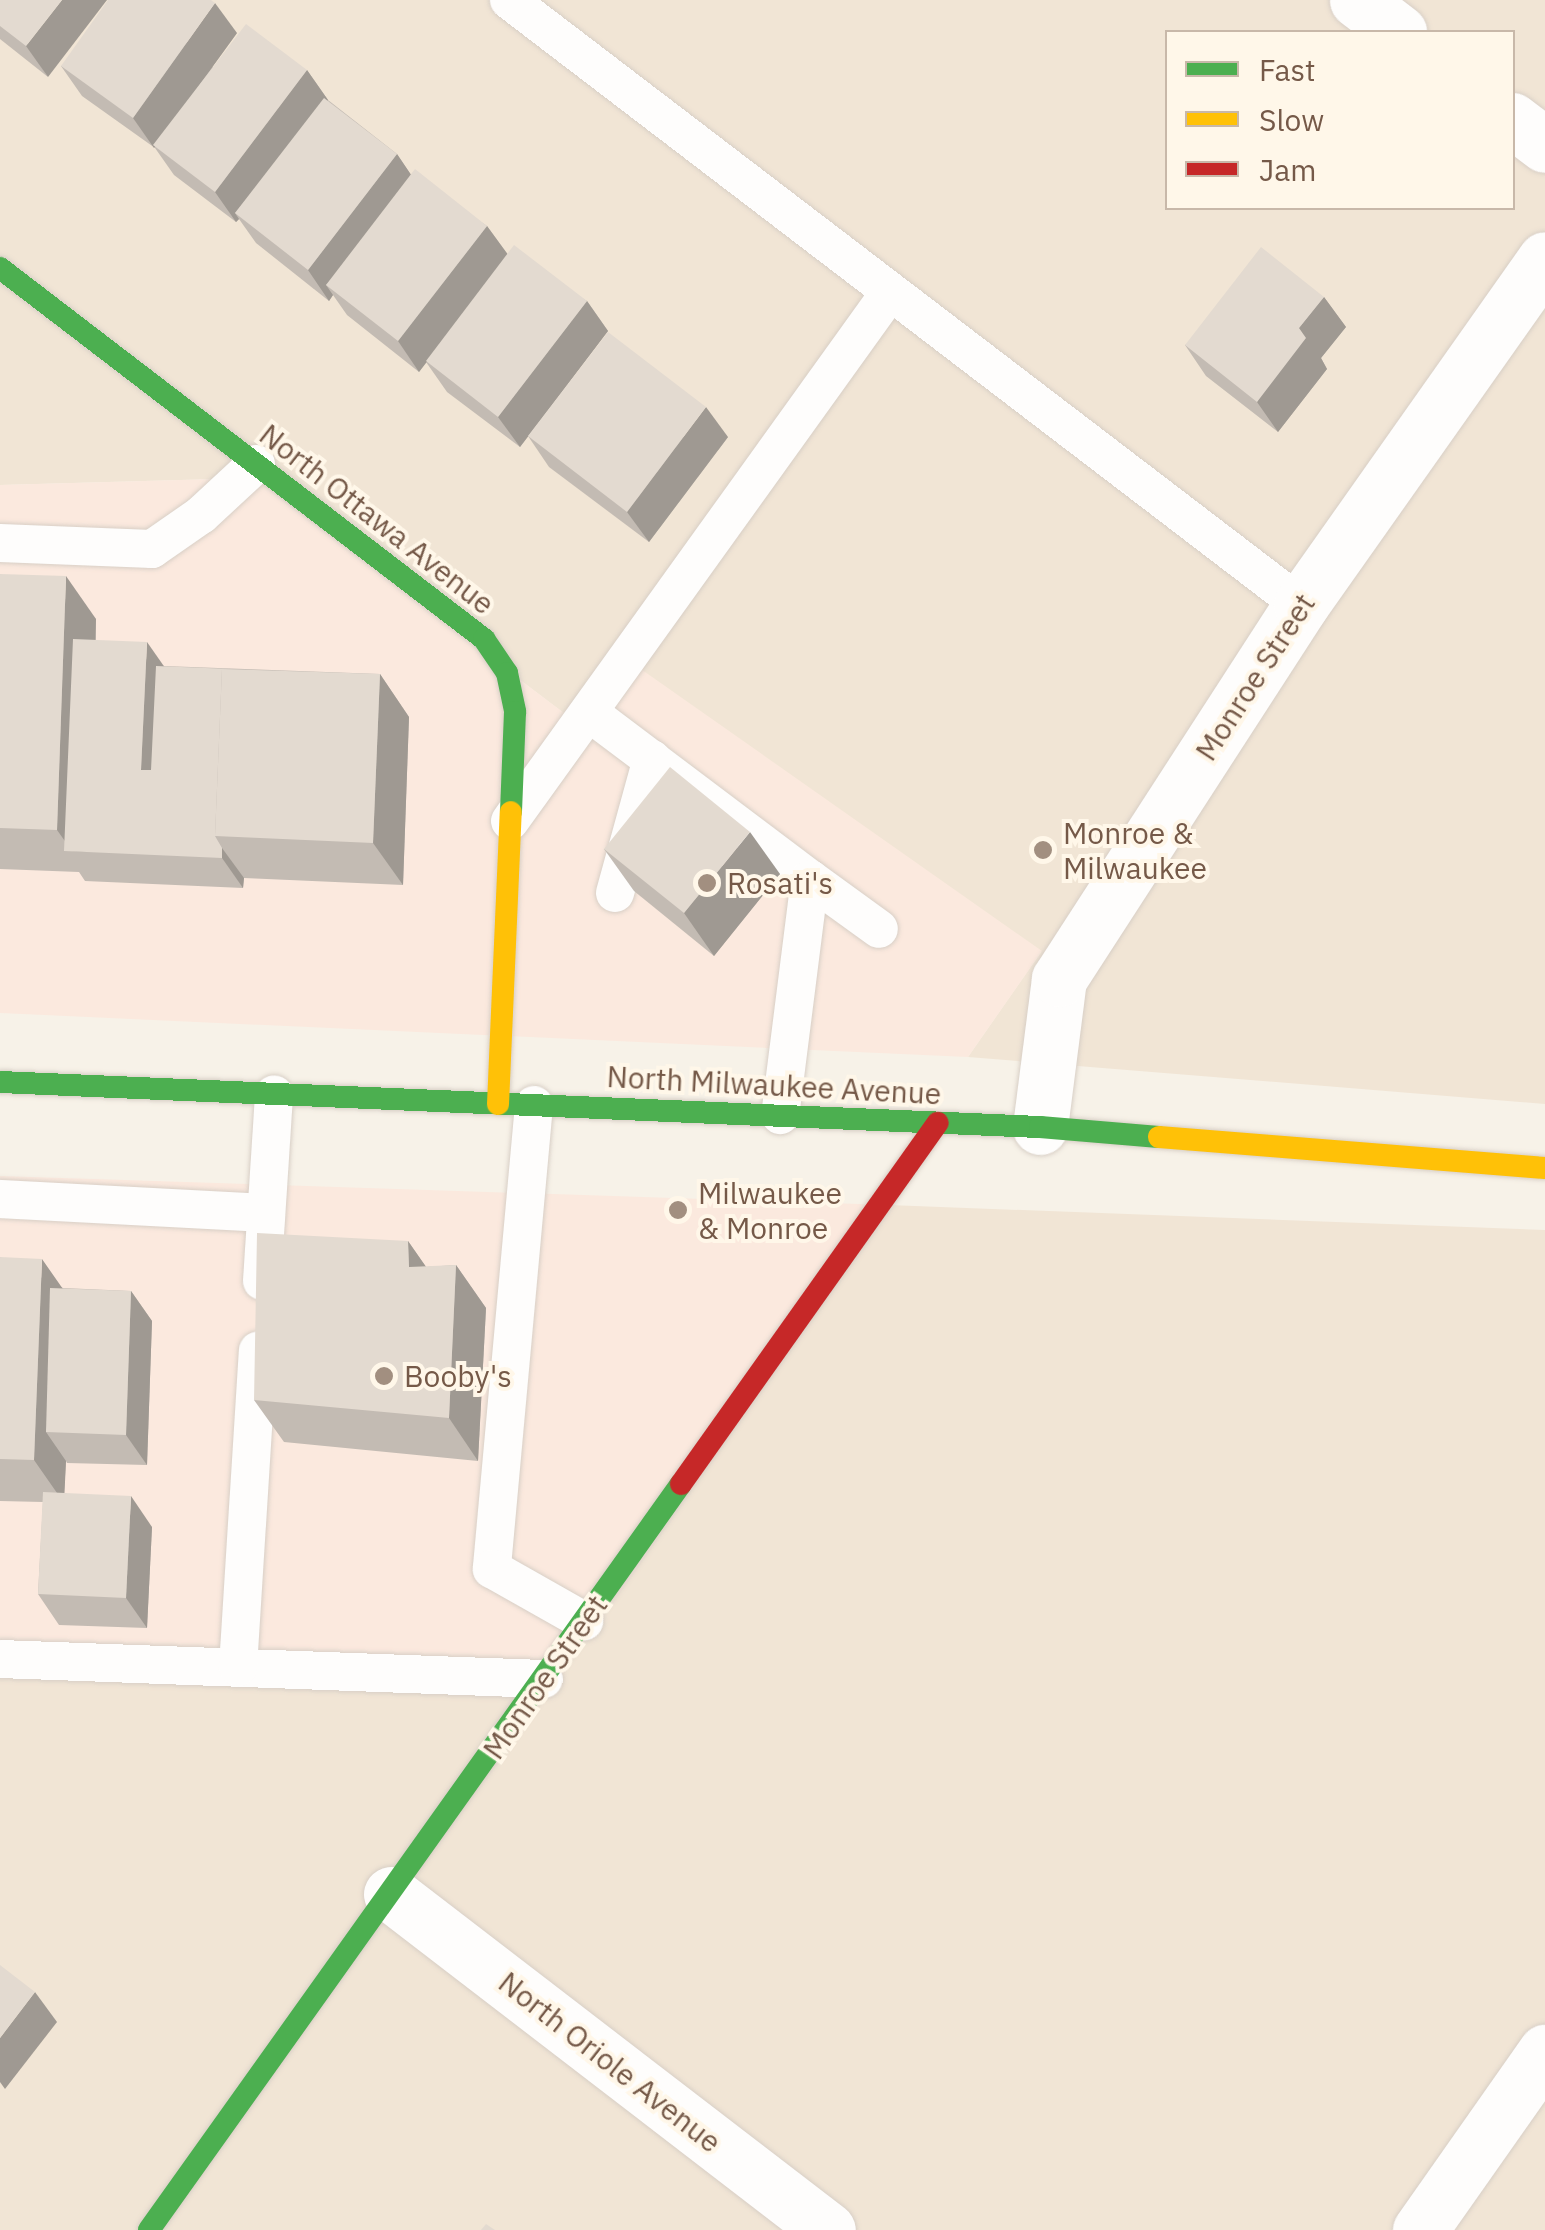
<!DOCTYPE html>
<html>
<head>
<meta charset="utf-8">
<style>
  body { margin:0 }
  #map { position:relative; width:1545px; height:2230px; overflow:hidden; background:#f7f2e8; font-family:"IBM Plex Sans",sans-serif }
  div>[style] { position:absolute }
  .residential>* { inset:0; background:#f1e5d5 }
  .commercial>* { inset:0; background:#fbe9de }
  .roads { filter:drop-shadow(0 0 2px #d8cfc6) drop-shadow(0 0 2px #d8cfc6) }
  .lane>* { height:38px; margin:-19px; padding:0 19px; transform-origin:19px; border-radius:19px; background:#fefdfc }
  .street>* { height:55px; margin:-27.5px; padding:0 27.5px; transform-origin:27.5px; border-radius:27.5px; background:#fefdfc }
  .fast>* { height:22px; margin:-11px; padding:0 11px; transform-origin:11px; border-radius:11px; background:#4caf50 }
  .slow>* { height:22px; margin:-11px; padding:0 11px; transform-origin:11px; border-radius:11px; background:#ffc107 }
  .jam>* { height:22px; margin:-11px; padding:0 11px; transform-origin:11px; border-radius:11px; background:#c62828 }
  .wall>* { inset:0; background:#c3bbb3 }
  .shaded-wall>* { inset:0; background:#9f9992 }
  .building>* { inset:0; background:#e3dad0 }
  .dots>* { width:28px; height:28px; translate:-50% -50%; box-sizing:border-box; border:5px solid #fff7e9; border-radius:50% }
  span { translate:-50% -50%; white-space:nowrap; text-align:center; line-height:1.15; -webkit-text-stroke:8px #fff7e9; paint-order:stroke }
  .street-label { font-size:30px; color:#755948 }
  .poi-label { font-size:30px; color:#755948 }
  .left { translate:0 -50%; text-align:left }
  .legend { position:absolute; left:1165px; top:30px; width:350px; height:180px; box-sizing:border-box; background:#fff7e9; border:2px solid #c8b8a9; margin:0; padding:12px 18px; list-style:none; font-size:30px; color:#755948 }
  .legend li { display:flex; align-items:center; gap:20px; height:50px }
  .legend b { width:50px; border:2px solid #c8b8a9 }
</style>
</head>
<body>
<div id="map">
  <div class="residential">
    <i style="clip-path:polygon(evenodd,0 0,1545px 0,1545px 1104px,968px 1057px,1041px 952px,569px 717px,253px 478px,0 485px,0 0,1168px 32px,1512px 32px,1512px 208px,1168px 208px,1168px 32px)"></i>
    <i style="clip-path:polygon(889px 1205px,1545px 1230px,1545px 2230px,0 2230px,0 1675px)"></i>
  </div>
  <div class="commercial">
    <i style="clip-path:polygon(253px 478px,568px 716px,618px 653px,1042px 951px,968px 1057px,0 1013px,0 485px)"></i>
    <i style="clip-path:polygon(0 1176px,889px 1205px,546px 1698px,0 1675px)"></i>
  </div>
  <div class="roads">
    <div class="lane">
      <i style="left:509px;top:0;width:997px;rotate:37.38deg"></i>
      <i style="left:0;top:543px;width:152px;rotate:2.3deg"></i>
      <i style="left:152px;top:549px;width:60px;rotate:-34.8deg"></i>
      <i style="left:201px;top:515px;width:75px;rotate:-42.8deg"></i>
      <i style="left:591px;top:714px;width:274px;rotate:37deg"></i>
      <i style="left:810px;top:879px;width:238px;rotate:97.2deg"></i>
      <i style="left:510px;top:821px;width:651px;rotate:-54.31deg"></i>
      <i style="left:810px;top:879px;width:85px;rotate:35.9deg"></i>
      <i style="left:615px;top:893px;width:139px;rotate:-74.6deg"></i>
      <i style="left:534px;top:1105px;width:466px;rotate:95.2deg"></i>
      <i style="left:492px;top:1569px;width:106px;rotate:29.5deg"></i>
      <i style="left:0;top:1199px;width:266px;rotate:3deg"></i>
      <i style="left:262px;top:1281px;width:187px;rotate:-86.3deg"></i>
      <i style="left:0;top:1659px;width:544px;rotate:2.11deg"></i>
      <i style="left:238px;top:1667px;width:317px;rotate:-86.4deg"></i>
    </div>
    <div class="street">
      <i style="left:1357px;top:0;width:53px;rotate:37.3deg"></i>
      <i style="left:1512px;top:120px;width:41px;rotate:37.1deg"></i>
      <i style="left:1040px;top:1127px;width:149px;rotate:-82.7deg"></i>
      <i style="left:1059px;top:979px;width:445px;rotate:-57.1deg"></i>
      <i style="left:1301px;top:605px;width:423px;rotate:-54.8deg"></i>
      <i style="left:391px;top:1894px;width:551px;rotate:37.56deg"></i>
      <i style="left:1420px;top:2230px;width:218px;rotate:-54.9deg"></i>
    </div>
    <div class="fast">
      <i style="left:0;top:268px;width:610px;rotate:37.47deg"></i>
      <i style="left:484px;top:639px;width:41px;rotate:55.9deg"></i>
      <i style="left:507px;top:673px;width:40px;rotate:78deg"></i>
      <i style="left:515px;top:712px;width:100px;rotate:92.3deg"></i>
      <i style="left:0;top:1082px;width:1041px;rotate:2.48deg"></i>
      <i style="left:1040px;top:1127px;width:119px;rotate:4.8deg"></i>
      <i style="left:149px;top:2230px;width:916px;rotate:-54.51deg"></i>
    </div>
    <div class="slow">
      <i style="left:498px;top:1104px;width:292px;rotate:-87.5deg"></i>
      <i style="left:1159px;top:1137px;width:387px;rotate:4.6deg"></i>
    </div>
    <div class="jam">
      <i style="left:681px;top:1484px;width:443px;rotate:-54.6deg"></i>
    </div>
  </div>
  <div class="wall">
    <i style="clip-path:polygon(0 0,48px 77px,0 39px)"></i>
    <i style="clip-path:polygon(237px 33px,212px 67px,307px 70px,328px 100px,397px 154px,411px 175px,487px 226px,507px 254px,587px 301px,608px 331px,520px 447px,447px 392px,426px 362px,419px 372px,347px 315px,333px 295px,329px 301px,256px 243px,239px 219px,236px 222px,174px 175px,155px 148px,82px 96px,61px 66px)"></i>
    <i style="clip-path:polygon(1324px 297px,1346px 327px,1321px 358px,1327px 369px,1278px 432px,1206px 376px,1185px 345px)"></i>
    <i style="clip-path:polygon(528px 436px,728px 437px,649px 542px,549px 467px)"></i>
    <i style="clip-path:polygon(0 574px,96px 619px,96px 640px,164px 666px,380px 674px,409px 717px,403px 885px,244px 878px,243px 888px,85px 881px,79px 872px,0 869px)"></i>
    <i style="clip-path:polygon(604px 849px,780px 874px,714px 956px,634px 891px)"></i>
    <i style="clip-path:polygon(408px 1241px,426px 1267px,456px 1265px,486px 1308px,478px 1461px,284px 1442px,254px 1400px)"></i>
    <i style="clip-path:polygon(0 1257px,63px 1288px,131px 1291px,152px 1321px,147px 1465px,67px 1463px,66px 1461px,64px 1493px,152px 1527px,147px 1628px,59px 1625px,38px 1594px,43px 1502px,0 1501px)"></i>
  </div>
  <div class="shaded-wall">
    <i style="clip-path:polygon(62px 0,107px 0,48px 77px,26px 46px)"></i>
    <i style="clip-path:polygon(215px 3px,237px 33px,154px 148px,133px 118px)"></i>
    <i style="clip-path:polygon(307px 70px,328px 100px,235px 213px,239px 219px,236px 222px,215px 192px)"></i>
    <i style="clip-path:polygon(397px 154px,418px 185px,326px 285px,333px 295px,329px 301px,308px 270px)"></i>
    <i style="clip-path:polygon(487px 226px,509px 256px,419px 372px,398px 341px)"></i>
    <i style="clip-path:polygon(1324px 297px,1346px 327px,1321px 358px,1327px 369px,1278px 432px,1257px 402px,1299px 328px)"></i>
    <i style="clip-path:polygon(587px 301px,608px 331px,520px 447px,498px 417px)"></i>
    <i style="clip-path:polygon(706px 407px,728px 437px,649px 542px,627px 512px)"></i>
    <i style="clip-path:polygon(66px 576px,96px 619px,88px 852px,72px 851px,57px 830px)"></i>
    <i style="clip-path:polygon(147px 642px,168px 672px,162px 800px,141px 770px)"></i>
    <i style="clip-path:polygon(380px 674px,409px 717px,403px 885px,373px 843px)"></i>
    <i style="clip-path:polygon(750px 832px,780px 874px,714px 956px,684px 913px)"></i>
    <i style="clip-path:polygon(222px 848px,244px 878px,243px 888px,222px 858px)"></i>
    <i style="clip-path:polygon(408px 1241px,438px 1284px,409px 1267px)"></i>
    <i style="clip-path:polygon(42px 1259px,72px 1302px,46px 1432px,66px 1461px,64px 1503px,34px 1460px)"></i>
    <i style="clip-path:polygon(456px 1265px,486px 1308px,478px 1461px,449px 1418px)"></i>
    <i style="clip-path:polygon(131px 1291px,152px 1321px,147px 1465px,126px 1435px)"></i>
    <i style="clip-path:polygon(131px 1496px,152px 1527px,147px 1628px,126px 1598px)"></i>
    <i style="clip-path:polygon(35px 1992px,57px 2022px,5px 2089px,0 2082px,0 2038px)"></i>
  </div>
  <div class="building">
    <i style="clip-path:polygon(0 0,62px 0,26px 46px,0 26px)"></i>
    <i style="clip-path:polygon(108px 0,211px 0,215px 3px,133px 118px,61px 66px)"></i>
    <i style="clip-path:polygon(246px 24px,307px 70px,215px 192px,153px 145px)"></i>
    <i style="clip-path:polygon(324px 98px,397px 154px,308px 270px,235px 213px)"></i>
    <i style="clip-path:polygon(415px 169px,487px 226px,398px 341px,326px 285px)"></i>
    <i style="clip-path:polygon(514px 245px,587px 301px,498px 417px,426px 361px)"></i>
    <i style="clip-path:polygon(1261px 247px,1324px 297px,1299px 328px,1306px 338px,1257px 402px,1185px 345px)"></i>
    <i style="clip-path:polygon(608px 332px,706px 407px,627px 512px,528px 436px)"></i>
    <i style="clip-path:polygon(0 574px,66px 576px,57px 830px,0 828px)"></i>
    <i style="clip-path:polygon(73px 639px,147px 642px,141px 770px,151px 770px,156px 666px,230px 669px,222px 669px,215px 836px,222px 848px,222px 858px,64px 851px)"></i>
    <i style="clip-path:polygon(222px 669px,380px 674px,373px 843px,215px 836px)"></i>
    <i style="clip-path:polygon(670px 767px,750px 832px,684px 913px,604px 849px)"></i>
    <i style="clip-path:polygon(257px 1233px,408px 1241px,409px 1267px,456px 1265px,449px 1418px,254px 1400px)"></i>
    <i style="clip-path:polygon(0 1257px,42px 1259px,34px 1460px,0 1459px)"></i>
    <i style="clip-path:polygon(50px 1288px,131px 1291px,126px 1435px,46px 1432px)"></i>
    <i style="clip-path:polygon(43px 1492px,131px 1496px,126px 1598px,38px 1594px)"></i>
    <i style="clip-path:polygon(0 1965px,35px 1992px,0 2038px)"></i>
    <i style="clip-path:polygon(486px 2224px,495px 2230px,481px 2230px)"></i>
  </div>
  <div class="dots">
    <i style="left:1043px;top:850px;background:#a28f80"></i>
    <i style="left:707px;top:883px;background:#a28f80"></i>
    <i style="left:678px;top:1210px;background:#a28f80"></i>
    <i style="left:384px;top:1376px;background:#a28f80"></i>
  </div>
  <div class="street-label">
    <span style="left:377px;top:519px;rotate:38deg">North Ottawa Avenue</span>
    <span style="left:1255px;top:677px;rotate:-57deg">Monroe Street</span>
    <span style="left:774px;top:1085px;rotate:3deg">North Milwaukee Avenue</span>
    <span style="left:545px;top:1677px;rotate:-55deg">Monroe Street</span>
    <span style="left:610px;top:2062px;rotate:38deg">North Oriole Avenue</span>
  </div>
  <div class="poi-label">
    <span class="left" style="left:1063px;top:850px">Monroe &amp;<br>Milwaukee</span>
    <span class="left" style="left:727px;top:883px">Rosati's</span>
    <span class="left" style="left:698px;top:1210px">Milwaukee<br>&amp; Monroe</span>
    <span class="left" style="left:404px;top:1376px">Booby's</span>
  </div>
  <ul class="legend">
  <li><b style="height:12px;background:#4caf50"></b>Fast</li>
  <li><b style="height:12px;background:#ffc107"></b>Slow</li>
  <li><b style="height:12px;background:#c62828"></b>Jam</li>
  </ul>
</div>
</body>
</html>
